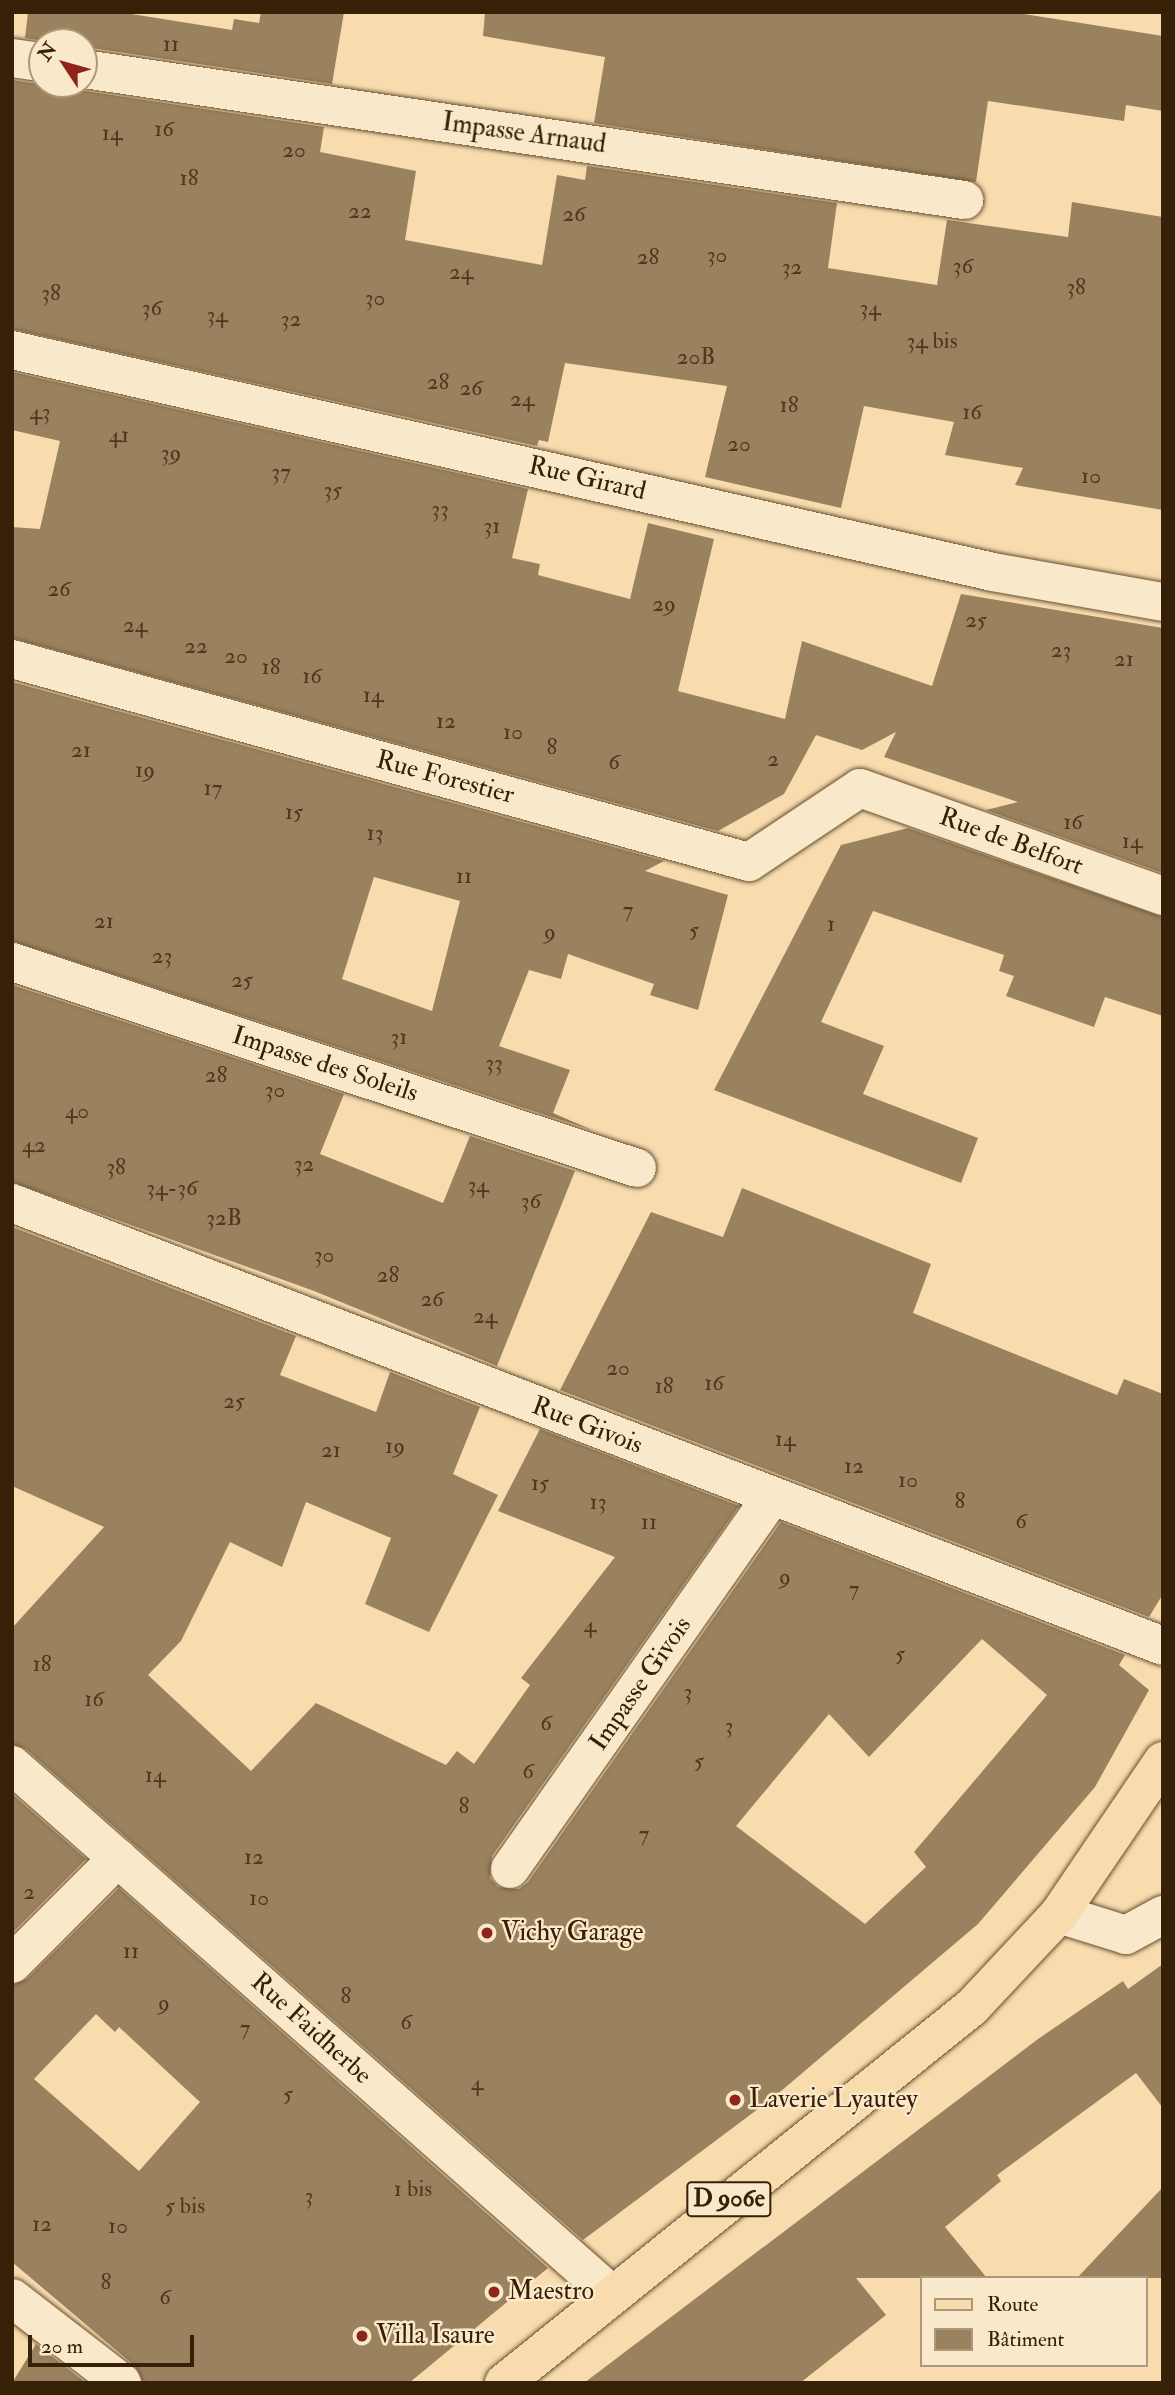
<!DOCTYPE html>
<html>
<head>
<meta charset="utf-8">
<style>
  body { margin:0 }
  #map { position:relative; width:1175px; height:2395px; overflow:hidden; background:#f8dcae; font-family:"IM FELL Double Pica",serif }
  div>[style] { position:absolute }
  .building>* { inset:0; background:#9b825e }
  .roads { filter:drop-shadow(0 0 2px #664f31) drop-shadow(0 0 2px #664f31) }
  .street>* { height:38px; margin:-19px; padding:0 19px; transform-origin:19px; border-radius:19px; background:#fae8ca }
  .primary>* { height:38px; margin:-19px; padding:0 19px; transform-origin:19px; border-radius:19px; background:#f8dcae }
  .dots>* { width:19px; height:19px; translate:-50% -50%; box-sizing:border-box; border:4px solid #fae8ca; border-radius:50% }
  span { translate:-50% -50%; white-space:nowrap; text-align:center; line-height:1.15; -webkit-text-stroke:5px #fae8ca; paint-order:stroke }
  .number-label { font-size:23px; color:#4f381d }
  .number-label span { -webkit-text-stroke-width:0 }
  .shield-label span { padding:2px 5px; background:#fae8ca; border:2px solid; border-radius:5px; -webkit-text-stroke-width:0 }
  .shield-label { font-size:24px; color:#362007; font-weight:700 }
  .street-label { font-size:26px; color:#362007 }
  .poi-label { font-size:26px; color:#362007 }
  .left { translate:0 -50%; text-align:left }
  .frame { position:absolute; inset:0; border:14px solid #362007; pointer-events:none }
  .legend { position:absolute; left:920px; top:2276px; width:228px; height:91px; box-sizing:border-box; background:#fae8ca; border:2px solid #ac987c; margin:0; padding:9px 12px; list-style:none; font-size:21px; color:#362007 }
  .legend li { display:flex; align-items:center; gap:14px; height:35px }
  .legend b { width:35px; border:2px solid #ac987c }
  .north { position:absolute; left:28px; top:28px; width:70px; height:70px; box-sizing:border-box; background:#fae8ca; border:2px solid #ac987c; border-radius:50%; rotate:306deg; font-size:19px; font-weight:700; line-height:28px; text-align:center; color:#362007 }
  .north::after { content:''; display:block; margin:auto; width:24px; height:32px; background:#8f2418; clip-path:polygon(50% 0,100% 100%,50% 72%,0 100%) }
  .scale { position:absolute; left:28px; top:2335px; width:166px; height:32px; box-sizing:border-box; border:4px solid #362007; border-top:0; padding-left:9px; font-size:21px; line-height:24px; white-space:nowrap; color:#362007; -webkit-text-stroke:5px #fae8ca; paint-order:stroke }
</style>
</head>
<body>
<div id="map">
  <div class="building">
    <i style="clip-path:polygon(28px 12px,119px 12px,232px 30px,234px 19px,259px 23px,261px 12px,344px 12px,332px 84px,25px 38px)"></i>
    <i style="clip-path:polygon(485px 12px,1011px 12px,1163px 36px,1163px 111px,1126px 105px,1124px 121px,988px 101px,976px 182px,594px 123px,605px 57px,483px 36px)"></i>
    <i style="clip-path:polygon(12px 80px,324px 127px,320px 152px,416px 171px,405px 240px,542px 265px,557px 175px,585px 180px,587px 166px,837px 203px,828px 268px,937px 285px,947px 220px,1068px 237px,1072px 202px,1163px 217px,1163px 510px,1015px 485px,1023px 468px,945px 455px,954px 422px,864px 406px,841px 508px,705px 477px,727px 386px,565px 363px,548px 442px,539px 440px,537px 446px,12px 329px)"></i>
    <i style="clip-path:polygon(12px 372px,528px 489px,512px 558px,540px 564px,538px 575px,630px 599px,648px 523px,714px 539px,678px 691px,785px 719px,802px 641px,932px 686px,961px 594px,1163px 628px,1163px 873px,986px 810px,1018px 802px,884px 757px,896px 732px,862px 750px,816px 735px,784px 794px,718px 831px,12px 638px,12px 527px,40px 529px,60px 441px,12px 430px)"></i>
    <i style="clip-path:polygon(evenodd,12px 682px,664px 861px,645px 871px,728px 895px,698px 1010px,650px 995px,654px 984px,568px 954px,561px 979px,529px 970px,499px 1046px,570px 1070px,553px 1113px,592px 1130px,12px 941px,12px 682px,374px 877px,460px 901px,432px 1011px,342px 979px,374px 877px)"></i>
    <i style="clip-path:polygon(908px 828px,1163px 917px,1163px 1016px,1105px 997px,1094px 1027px,1006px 996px,1014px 976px,999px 971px,1004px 955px,873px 911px,821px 1022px,884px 1046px,863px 1094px,978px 1138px,961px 1183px,714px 1090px,841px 845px)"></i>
    <i style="clip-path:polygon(12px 985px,344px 1094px,320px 1154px,443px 1203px,470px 1136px,575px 1171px,497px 1366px,314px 1291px,12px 1182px)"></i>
    <i style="clip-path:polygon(742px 1188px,931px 1264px,913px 1313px,1117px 1395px,1124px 1379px,1163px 1394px,1163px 1594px,1149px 1617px,560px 1390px,651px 1212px,723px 1237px)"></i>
    <i style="clip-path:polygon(evenodd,12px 1227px,296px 1336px,280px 1375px,376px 1412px,390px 1372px,480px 1407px,453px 1474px,498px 1495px,429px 1632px,365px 1604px,391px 1538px,306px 1502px,282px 1567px,230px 1542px,181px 1641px,148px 1675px,251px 1771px,316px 1703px,446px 1765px,457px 1751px,474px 1764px,530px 1685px,521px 1678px,615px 1557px,498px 1511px,540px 1429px,739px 1506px,492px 1856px,490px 1878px,498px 1887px,519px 1889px,528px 1882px,781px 1522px,1125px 1655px,1119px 1665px,1149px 1690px,1095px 1787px,978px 1924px,774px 2097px,583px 2240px,26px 1749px,12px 1744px,12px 1628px,104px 1527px,12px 1486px,12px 1227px,982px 1639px,1047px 1695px,914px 1852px,926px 1867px,865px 1924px,736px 1826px,829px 1714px,869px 1757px,982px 1639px)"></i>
    <i style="clip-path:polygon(12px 1794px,86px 1859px,12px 1933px)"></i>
    <i style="clip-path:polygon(evenodd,119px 1888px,548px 2268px,409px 2383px,143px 2383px,135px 2366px,12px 2262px,12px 1985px,27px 1979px,119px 1888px,96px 2014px,115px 2032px,119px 2027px,200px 2102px,139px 2171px,34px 2079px,96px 2014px)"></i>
    <i style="clip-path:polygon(1163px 1964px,1163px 2108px,1136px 2073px,997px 2175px,1001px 2181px,945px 2227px,987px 2278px,856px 2278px,886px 2315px,800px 2383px,584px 2383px,1038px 2039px,1123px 1981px,1128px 1989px)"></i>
    <i style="clip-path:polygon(1163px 2187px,1163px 2278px,1077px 2278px)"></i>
    <i style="clip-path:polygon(36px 2344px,86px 2383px,12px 2383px)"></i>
  </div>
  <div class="roads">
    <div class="street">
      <i style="left:12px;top:58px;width:30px;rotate:8deg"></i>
      <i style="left:84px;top:69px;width:890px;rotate:8.47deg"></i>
      <i style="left:12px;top:350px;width:1006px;rotate:12.75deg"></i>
      <i style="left:993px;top:572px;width:173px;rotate:10deg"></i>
      <i style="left:12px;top:659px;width:764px;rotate:15.4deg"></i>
      <i style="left:749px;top:862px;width:133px;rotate:-33.7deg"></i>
      <i style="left:860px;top:788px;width:322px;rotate:19.6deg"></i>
      <i style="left:12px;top:962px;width:658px;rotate:18.24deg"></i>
      <i style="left:12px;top:1203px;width:1233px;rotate:21.05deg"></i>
      <i style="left:12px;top:1765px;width:798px;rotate:41.44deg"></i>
      <i style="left:510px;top:1869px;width:454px;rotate:-54.9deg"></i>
      <i style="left:1059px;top:1914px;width:70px;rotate:17.4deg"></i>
      <i style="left:1126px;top:1935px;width:42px;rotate:-28.4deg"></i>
      <i style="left:12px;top:1964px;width:150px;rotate:-45deg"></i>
      <i style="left:12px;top:2298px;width:139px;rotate:37.7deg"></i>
    </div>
    <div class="primary">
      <i style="left:504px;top:2383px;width:600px;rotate:-38.78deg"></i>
      <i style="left:972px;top:2007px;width:127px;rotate:-46.9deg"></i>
      <i style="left:1059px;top:1914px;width:185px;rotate:-55.8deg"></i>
    </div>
  </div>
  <div class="dots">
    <i style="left:487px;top:1933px;background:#8f2418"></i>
    <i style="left:735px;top:2100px;background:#8f2418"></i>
    <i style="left:494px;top:2292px;background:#8f2418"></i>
    <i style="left:362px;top:2336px;background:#8f2418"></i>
  </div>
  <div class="number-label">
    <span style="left:171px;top:44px">11</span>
    <span style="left:164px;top:129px">16</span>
    <span style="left:112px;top:133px">14</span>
    <span style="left:294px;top:150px">20</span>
    <span style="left:189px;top:178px">18</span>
    <span style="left:360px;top:211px">22</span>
    <span style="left:574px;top:214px">26</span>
    <span style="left:717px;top:255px">30</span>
    <span style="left:648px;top:257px">28</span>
    <span style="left:963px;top:266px">36</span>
    <span style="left:792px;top:267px">32</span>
    <span style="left:461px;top:272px">24</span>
    <span style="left:1076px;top:287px">38</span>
    <span style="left:51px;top:293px">38</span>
    <span style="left:375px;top:298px">30</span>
    <span style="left:152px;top:308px">36</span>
    <span style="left:870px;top:308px">34</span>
    <span style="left:217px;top:315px">34</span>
    <span style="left:291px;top:319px">32</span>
    <span style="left:932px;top:341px">34 bis</span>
    <span style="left:696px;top:357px">20B</span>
    <span style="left:438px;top:382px">28</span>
    <span style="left:471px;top:388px">26</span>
    <span style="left:522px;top:399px">24</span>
    <span style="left:789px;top:405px">18</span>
    <span style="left:40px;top:412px">43</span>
    <span style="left:972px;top:412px">16</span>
    <span style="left:119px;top:435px">41</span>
    <span style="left:739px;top:444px">20</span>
    <span style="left:171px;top:453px">39</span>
    <span style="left:281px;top:472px">37</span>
    <span style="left:1091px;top:476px">10</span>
    <span style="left:333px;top:490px">35</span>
    <span style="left:440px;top:509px">33</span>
    <span style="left:492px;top:526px">31</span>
    <span style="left:59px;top:589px">26</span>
    <span style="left:664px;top:604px">29</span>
    <span style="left:976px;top:620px">25</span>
    <span style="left:135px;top:625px">24</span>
    <span style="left:196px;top:646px">22</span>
    <span style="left:1061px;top:650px">23</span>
    <span style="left:236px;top:656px">20</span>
    <span style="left:1124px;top:659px">21</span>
    <span style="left:271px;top:667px">18</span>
    <span style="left:312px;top:676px">16</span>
    <span style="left:373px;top:695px">14</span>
    <span style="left:446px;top:721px">12</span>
    <span style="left:513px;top:732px">10</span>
    <span style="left:552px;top:747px">8</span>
    <span style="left:81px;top:750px">21</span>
    <span style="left:773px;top:759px">2</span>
    <span style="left:614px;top:762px">6</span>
    <span style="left:145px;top:770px">19</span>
    <span style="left:213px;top:788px">17</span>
    <span style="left:294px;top:812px">15</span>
    <span style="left:1073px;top:822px">16</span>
    <span style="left:375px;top:833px">13</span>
    <span style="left:1132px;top:841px">14</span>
    <span style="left:464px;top:876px">11</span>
    <span style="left:628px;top:910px">7</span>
    <span style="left:104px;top:921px">21</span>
    <span style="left:831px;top:924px">1</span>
    <span style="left:694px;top:930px">5</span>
    <span style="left:550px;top:932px">9</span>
    <span style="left:162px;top:956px">23</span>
    <span style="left:242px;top:980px">25</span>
    <span style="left:399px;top:1037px">31</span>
    <span style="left:494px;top:1063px">33</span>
    <span style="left:216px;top:1075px">28</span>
    <span style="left:275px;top:1090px">30</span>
    <span style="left:77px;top:1111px">40</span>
    <span style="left:34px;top:1145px">42</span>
    <span style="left:304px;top:1164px">32</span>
    <span style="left:116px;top:1167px">38</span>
    <span style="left:478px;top:1185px">34</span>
    <span style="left:172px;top:1188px">34-36</span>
    <span style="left:531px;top:1201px">36</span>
    <span style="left:224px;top:1218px">32B</span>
    <span style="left:324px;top:1255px">30</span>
    <span style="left:388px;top:1275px">28</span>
    <span style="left:432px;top:1299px">26</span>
    <span style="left:485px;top:1316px">24</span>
    <span style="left:618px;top:1368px">20</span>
    <span style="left:714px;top:1383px">16</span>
    <span style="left:664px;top:1386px">18</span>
    <span style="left:234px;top:1401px">25</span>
    <span style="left:785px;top:1439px">14</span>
    <span style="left:395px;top:1446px">19</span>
    <span style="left:331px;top:1450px">21</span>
    <span style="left:854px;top:1466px">12</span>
    <span style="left:908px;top:1480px">10</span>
    <span style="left:540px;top:1483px">15</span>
    <span style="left:960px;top:1501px">8</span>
    <span style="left:598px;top:1502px">13</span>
    <span style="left:1021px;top:1521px">6</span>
    <span style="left:649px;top:1522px">11</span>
    <span style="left:785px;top:1577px">9</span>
    <span style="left:854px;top:1589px">7</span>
    <span style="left:590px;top:1625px">4</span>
    <span style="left:900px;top:1654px">5</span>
    <span style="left:42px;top:1664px">18</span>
    <span style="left:688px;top:1692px">3</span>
    <span style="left:94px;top:1699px">16</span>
    <span style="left:546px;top:1723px">6</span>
    <span style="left:729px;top:1726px">3</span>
    <span style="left:699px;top:1761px">5</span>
    <span style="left:528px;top:1771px">6</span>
    <span style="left:155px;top:1775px">14</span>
    <span style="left:464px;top:1806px">8</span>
    <span style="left:644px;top:1834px">7</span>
    <span style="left:254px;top:1857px">12</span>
    <span style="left:29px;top:1892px">2</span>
    <span style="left:259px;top:1898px">10</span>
    <span style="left:131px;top:1951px">11</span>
    <span style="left:346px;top:1996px">8</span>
    <span style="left:164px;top:2003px">9</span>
    <span style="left:406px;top:2022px">6</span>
    <span style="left:245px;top:2028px">7</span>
    <span style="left:477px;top:2083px">4</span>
    <span style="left:288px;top:2094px">5</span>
    <span style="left:413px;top:2189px">1 bis</span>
    <span style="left:309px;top:2196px">3</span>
    <span style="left:185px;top:2206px">5 bis</span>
    <span style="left:42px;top:2224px">12</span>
    <span style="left:118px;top:2226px">10</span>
    <span style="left:106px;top:2282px">8</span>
    <span style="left:165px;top:2297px">6</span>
  </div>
  <div class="shield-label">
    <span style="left:729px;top:2199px">D 906e</span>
  </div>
  <div class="street-label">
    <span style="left:524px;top:134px;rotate:8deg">Impasse Arnaud</span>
    <span style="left:587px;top:479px;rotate:13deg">Rue Girard</span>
    <span style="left:445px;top:778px;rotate:15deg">Rue Forestier</span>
    <span style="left:1011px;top:842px;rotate:20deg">Rue de Belfort</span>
    <span style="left:325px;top:1065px;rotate:18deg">Impasse des Soleils</span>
    <span style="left:587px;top:1426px;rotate:21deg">Rue Givois</span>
    <span style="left:641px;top:1684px;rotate:-55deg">Impasse Givois</span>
    <span style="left:311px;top:2029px;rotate:42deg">Rue Faidherbe</span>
  </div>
  <div class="poi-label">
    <span class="left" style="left:501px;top:1933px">Vichy Garage</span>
    <span class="left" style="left:749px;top:2100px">Laverie Lyautey</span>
    <span class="left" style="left:508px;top:2292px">Maestro</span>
    <span class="left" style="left:376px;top:2336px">Villa Isaure</span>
  </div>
  <div class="frame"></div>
  <ul class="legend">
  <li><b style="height:9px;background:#f8dcae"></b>Route</li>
  <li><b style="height:19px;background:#9b825e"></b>Bâtiment</li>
  </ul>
  <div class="north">N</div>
  <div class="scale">20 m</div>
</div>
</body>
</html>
